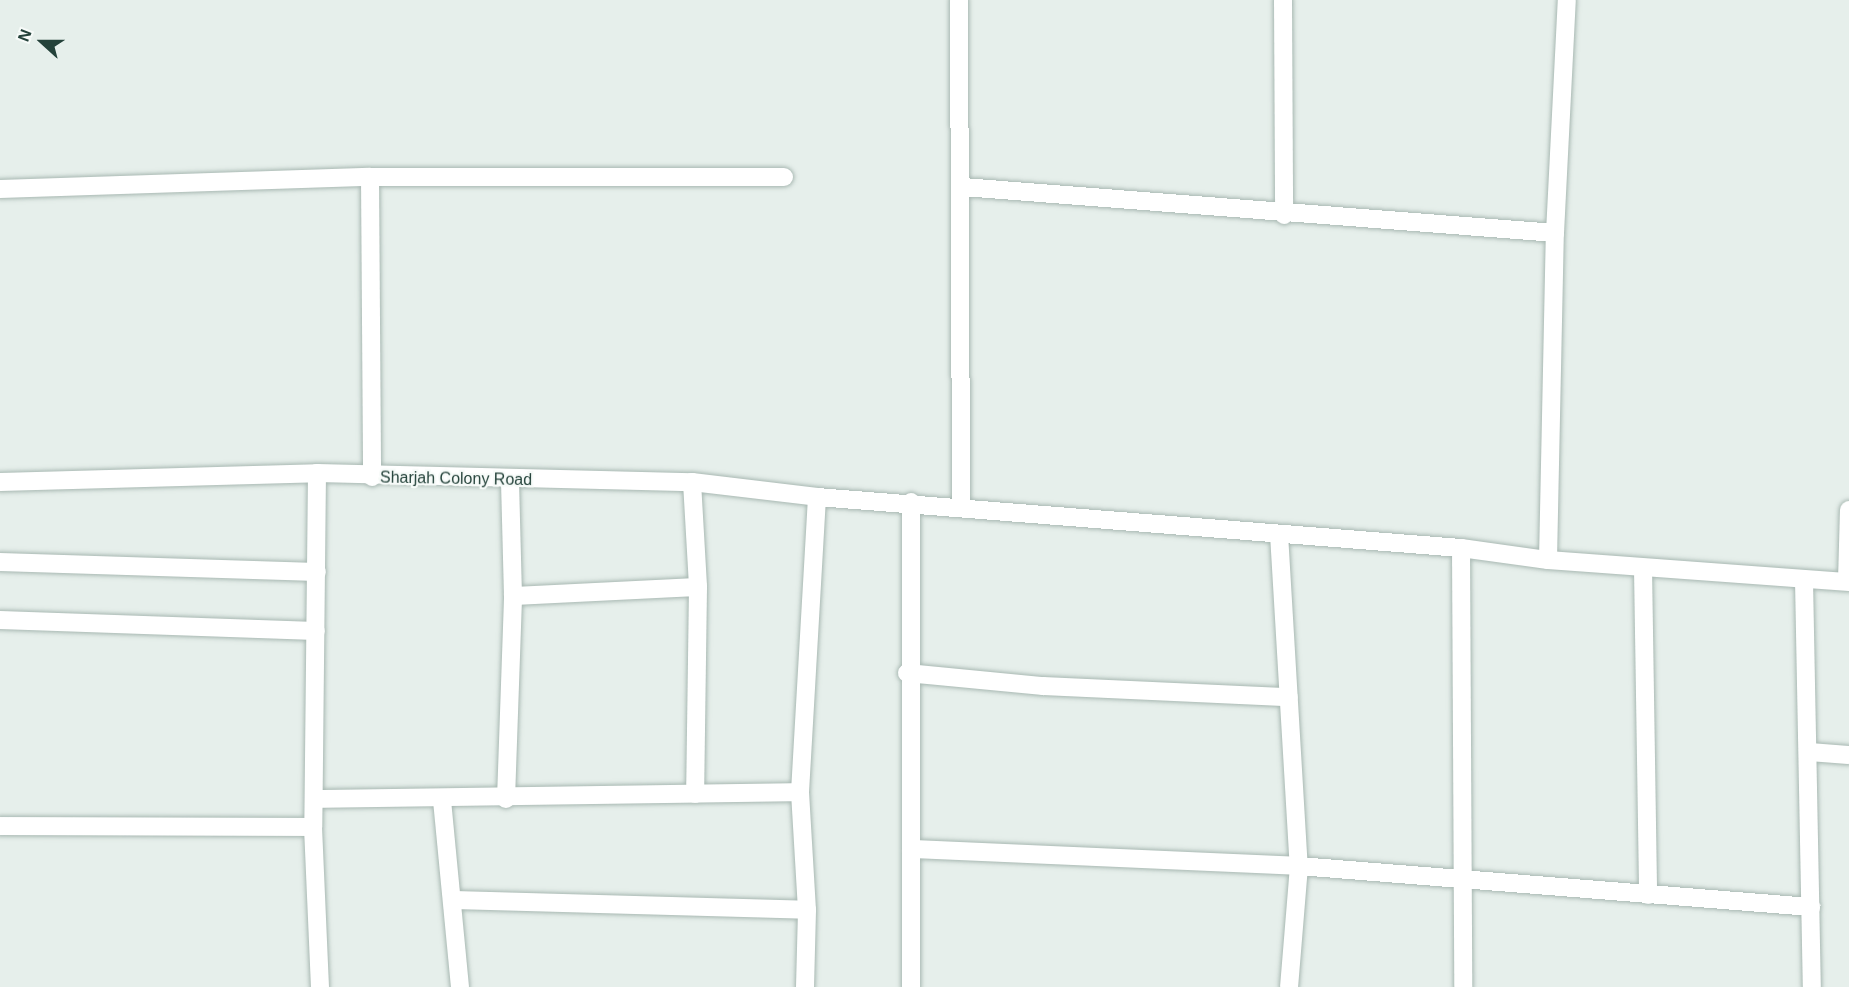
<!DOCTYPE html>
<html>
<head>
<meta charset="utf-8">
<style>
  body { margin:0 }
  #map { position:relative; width:1849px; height:987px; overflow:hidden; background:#e6efeb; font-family:Helvetica,sans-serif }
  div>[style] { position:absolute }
  .roads { filter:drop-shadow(0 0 2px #a8b8b2) drop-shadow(0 0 2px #a8b8b2) }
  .minor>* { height:18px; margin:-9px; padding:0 9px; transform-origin:9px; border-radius:9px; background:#fff }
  span { translate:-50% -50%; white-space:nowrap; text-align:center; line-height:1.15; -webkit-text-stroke:4.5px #f7fbf9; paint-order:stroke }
  .street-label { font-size:16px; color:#24423a }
  .north { position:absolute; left:12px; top:12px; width:60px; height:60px; -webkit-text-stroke:4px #f7fbf9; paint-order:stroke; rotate:291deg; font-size:16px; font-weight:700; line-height:24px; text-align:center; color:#24423a }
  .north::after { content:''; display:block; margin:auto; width:21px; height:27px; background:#24423a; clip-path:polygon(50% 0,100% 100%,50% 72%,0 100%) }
</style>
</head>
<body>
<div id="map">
  <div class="roads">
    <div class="minor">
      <i style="left:959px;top:0;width:508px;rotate:89.77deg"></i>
      <i style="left:1283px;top:0;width:215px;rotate:89.7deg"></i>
      <i style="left:370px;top:177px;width:300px;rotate:89.6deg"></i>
      <i style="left:963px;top:187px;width:594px;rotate:4.44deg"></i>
      <i style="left:0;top:189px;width:370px;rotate:-1.9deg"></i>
      <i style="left:370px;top:177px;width:414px"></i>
      <i style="left:317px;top:473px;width:354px;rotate:90.6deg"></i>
      <i style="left:313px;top:827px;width:160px;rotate:87.5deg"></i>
      <i style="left:0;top:482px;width:317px;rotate:-1.6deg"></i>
      <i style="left:317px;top:473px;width:375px;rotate:1.4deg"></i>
      <i style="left:692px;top:482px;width:126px;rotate:6.8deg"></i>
      <i style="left:817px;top:497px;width:646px;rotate:4.53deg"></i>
      <i style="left:1461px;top:548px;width:88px;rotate:7.9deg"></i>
      <i style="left:1548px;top:560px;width:302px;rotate:4.2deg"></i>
      <i style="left:692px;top:482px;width:105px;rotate:86.7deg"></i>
      <i style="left:698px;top:587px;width:207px;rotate:90.8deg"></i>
      <i style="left:911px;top:502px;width:485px;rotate:90deg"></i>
      <i style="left:1279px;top:534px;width:333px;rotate:86.6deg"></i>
      <i style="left:1299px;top:866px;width:121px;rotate:94.7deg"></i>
      <i style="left:1461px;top:548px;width:439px;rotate:89.7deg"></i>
      <i style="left:1548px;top:560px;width:327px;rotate:-88.8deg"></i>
      <i style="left:1555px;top:233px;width:233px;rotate:-87.1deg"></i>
      <i style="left:0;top:562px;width:317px;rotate:1.8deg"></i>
      <i style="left:1643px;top:568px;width:327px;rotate:89.1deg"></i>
      <i style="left:1804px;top:580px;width:407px;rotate:88.9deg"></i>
      <i style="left:1847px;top:581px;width:71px;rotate:-88.4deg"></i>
      <i style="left:513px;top:596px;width:185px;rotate:-2.8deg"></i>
      <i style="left:0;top:620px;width:316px;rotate:2deg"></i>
      <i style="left:907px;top:673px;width:137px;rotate:5.5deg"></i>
      <i style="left:1043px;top:686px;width:246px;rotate:2.6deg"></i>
      <i style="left:1809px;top:752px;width:40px;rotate:4.3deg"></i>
      <i style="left:315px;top:799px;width:485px;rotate:-0.8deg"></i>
      <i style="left:506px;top:799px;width:203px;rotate:-88deg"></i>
      <i style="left:513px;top:596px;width:116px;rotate:-91.5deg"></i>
      <i style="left:442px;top:800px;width:188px;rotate:84.5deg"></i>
      <i style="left:0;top:826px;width:313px;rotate:0.2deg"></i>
      <i style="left:911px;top:849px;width:388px;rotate:2.5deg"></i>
      <i style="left:1299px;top:866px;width:514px;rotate:4.58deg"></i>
      <i style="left:454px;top:900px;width:353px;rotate:1.6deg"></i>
      <i style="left:805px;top:987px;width:77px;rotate:-88.5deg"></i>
      <i style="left:807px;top:910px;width:118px;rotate:-93.4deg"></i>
      <i style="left:800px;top:792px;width:295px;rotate:-86.7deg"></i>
    </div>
  </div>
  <div class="street-label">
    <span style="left:456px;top:479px;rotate:1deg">Sharjah Colony Road</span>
  </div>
  <div class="north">N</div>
</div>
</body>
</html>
